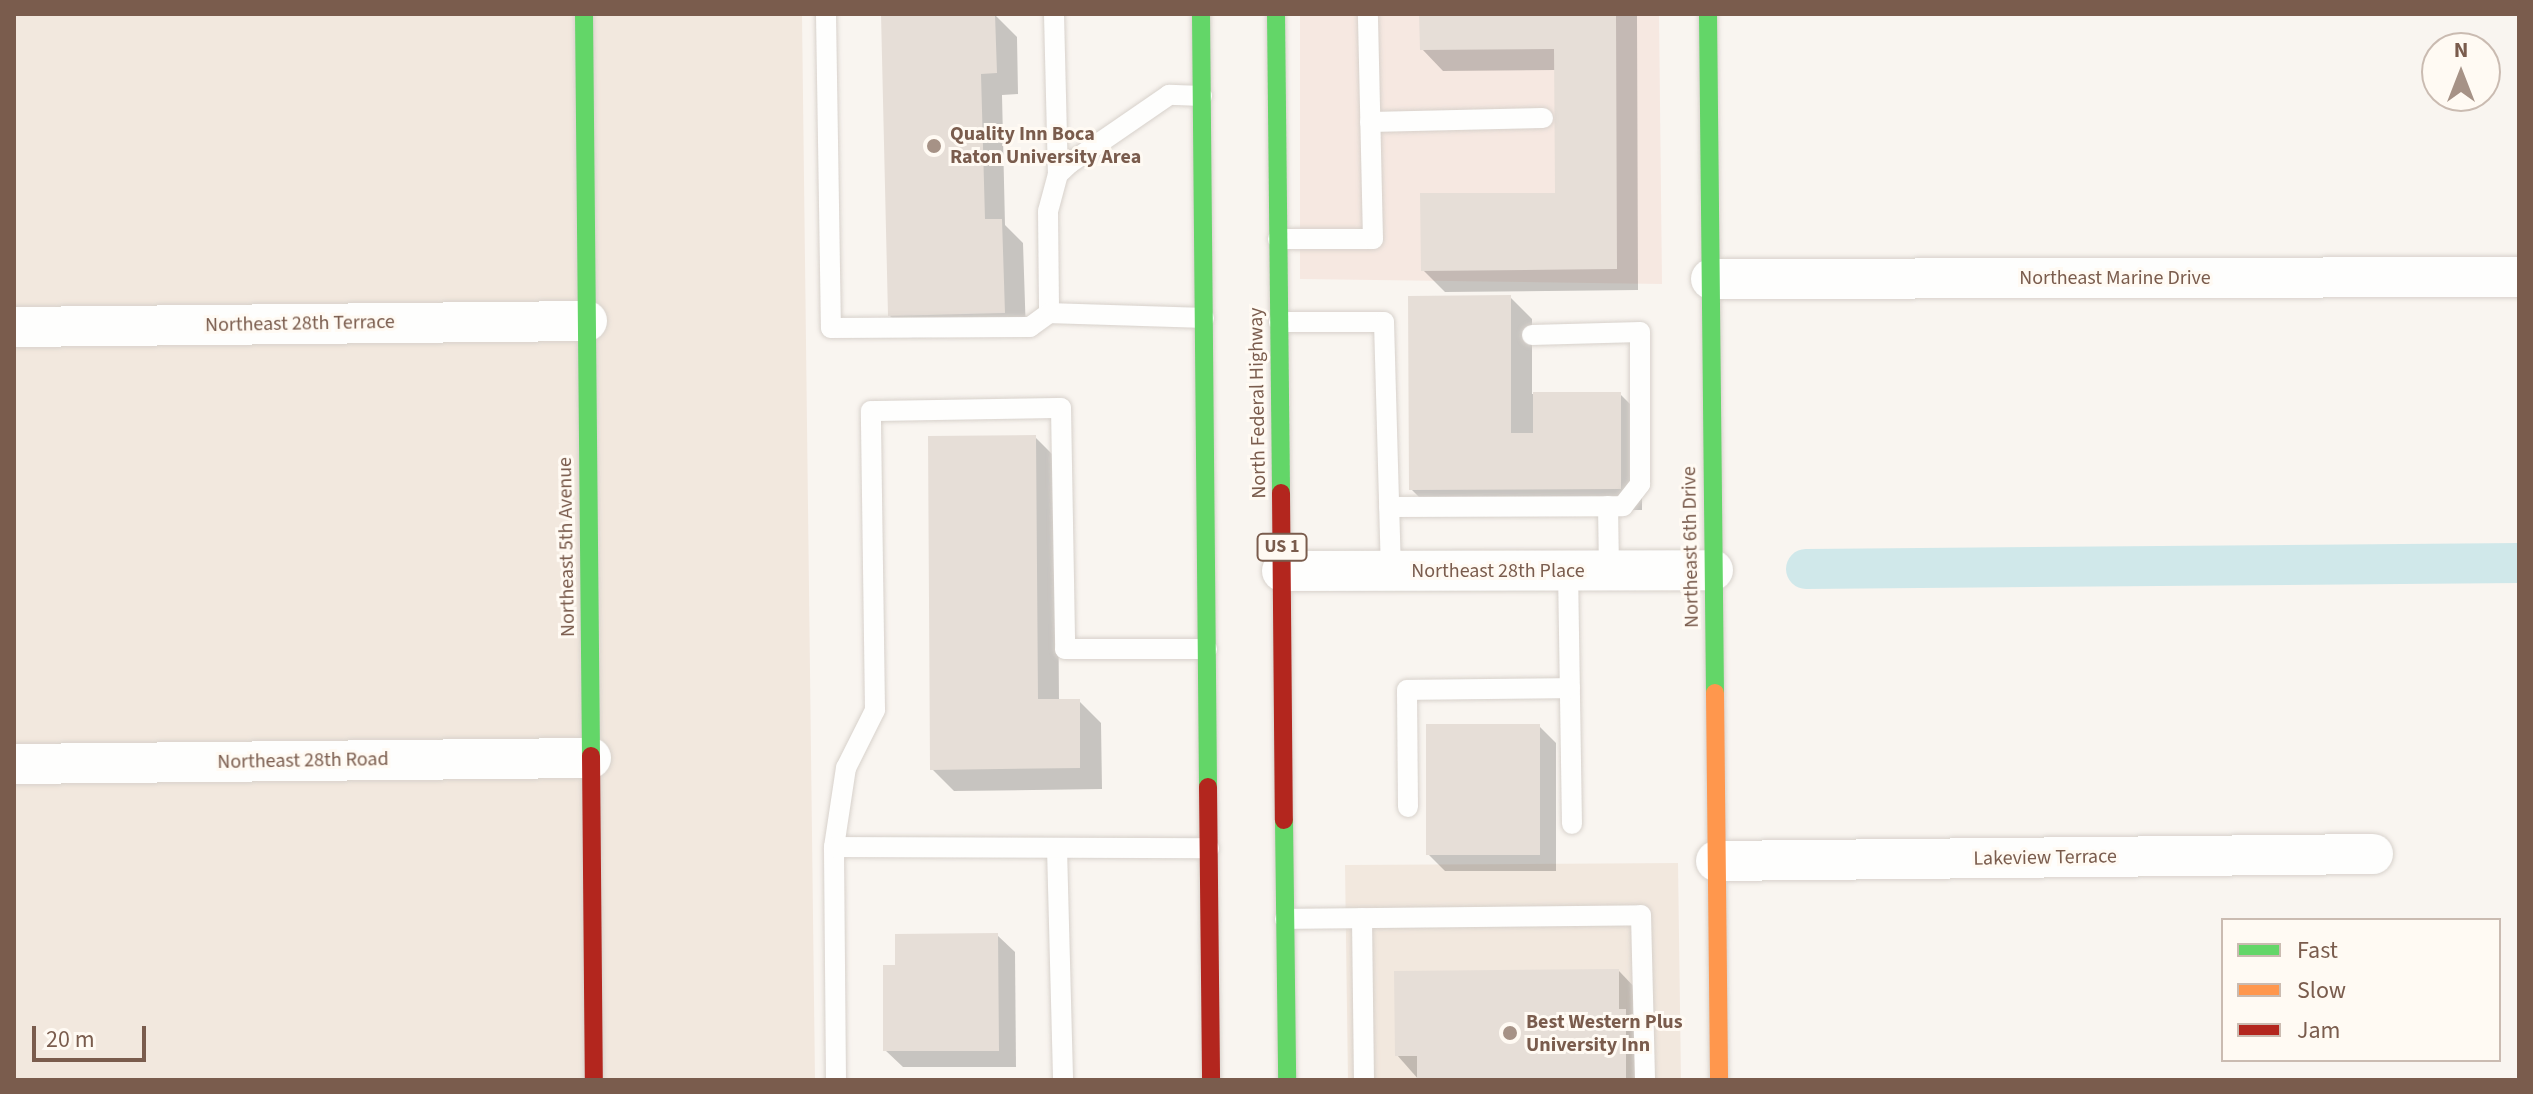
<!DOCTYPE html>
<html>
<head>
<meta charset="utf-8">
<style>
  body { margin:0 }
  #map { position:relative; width:2533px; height:1094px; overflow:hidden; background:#f9f5f0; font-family:"Source Sans 3",sans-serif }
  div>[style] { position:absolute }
  .residential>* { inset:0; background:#f2e8de }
  .commercial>* { inset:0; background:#f6e8e1 }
  .shadow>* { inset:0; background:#0003 }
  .canal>* { height:40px; margin:-20px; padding:0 20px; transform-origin:20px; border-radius:20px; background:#d0e8ea }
  .building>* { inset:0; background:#e6ded7 }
  .roads { filter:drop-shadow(0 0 2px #d7d1cb) drop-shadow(0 0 2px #d7d1cb) }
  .lane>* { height:20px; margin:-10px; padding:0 10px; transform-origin:10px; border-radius:10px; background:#fefefd }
  .street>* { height:40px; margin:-20px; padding:0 20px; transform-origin:20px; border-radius:20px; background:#fefefd }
  .fast>* { height:18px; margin:-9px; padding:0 9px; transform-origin:9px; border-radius:9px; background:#63d668 }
  .slow>* { height:18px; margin:-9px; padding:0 9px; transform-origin:9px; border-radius:9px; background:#ff974d }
  .jam>* { height:18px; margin:-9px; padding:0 9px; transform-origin:9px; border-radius:9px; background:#b3261e }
  .dots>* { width:22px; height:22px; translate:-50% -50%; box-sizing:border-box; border:4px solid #fffaf3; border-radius:50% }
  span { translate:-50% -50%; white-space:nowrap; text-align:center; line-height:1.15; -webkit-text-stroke:6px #fffaf3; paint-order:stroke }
  .shield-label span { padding:2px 6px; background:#fffaf3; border:2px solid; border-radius:6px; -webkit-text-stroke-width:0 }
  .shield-label { font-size:18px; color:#7a5c4d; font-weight:700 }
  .poi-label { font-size:20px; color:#7a5c4d; font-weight:700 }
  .left { translate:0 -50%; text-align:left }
  .street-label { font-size:20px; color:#7a5c4d }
  .frame { position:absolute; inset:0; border:16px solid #7a5c4d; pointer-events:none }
  .legend { position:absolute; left:2221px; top:918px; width:280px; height:144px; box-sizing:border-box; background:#fffaf3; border:2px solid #cabbb1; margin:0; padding:10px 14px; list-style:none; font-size:24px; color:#7a5c4d }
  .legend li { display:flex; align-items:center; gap:16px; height:40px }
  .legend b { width:40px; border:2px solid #cabbb1 }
  .north { position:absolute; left:2421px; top:32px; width:80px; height:80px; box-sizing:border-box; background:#fffaf3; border:2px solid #cabbb1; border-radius:50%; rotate:0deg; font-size:22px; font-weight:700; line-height:32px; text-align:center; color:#7a5c4d }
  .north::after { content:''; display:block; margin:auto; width:28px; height:36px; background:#a69286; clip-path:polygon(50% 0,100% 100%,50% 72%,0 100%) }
  .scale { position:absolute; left:32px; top:1026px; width:114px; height:36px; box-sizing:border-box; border:4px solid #7a5c4d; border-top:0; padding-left:10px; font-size:24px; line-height:28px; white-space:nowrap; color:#7a5c4d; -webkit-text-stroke:6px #fffaf3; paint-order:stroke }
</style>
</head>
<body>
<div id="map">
  <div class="residential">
    <i style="clip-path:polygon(14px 14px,802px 14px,815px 1080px,14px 1080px)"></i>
    <i style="clip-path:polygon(1678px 863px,1681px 1080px,1348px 1080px,1345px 865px)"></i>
  </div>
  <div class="commercial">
    <i style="clip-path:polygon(1300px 14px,1659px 14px,1662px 284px,1300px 279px)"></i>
  </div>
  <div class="shadow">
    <i style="clip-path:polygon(883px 14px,995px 15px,1017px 37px,1018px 94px,1002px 95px,1005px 225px,1023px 243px,1026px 334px,912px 338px,890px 316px)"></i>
    <i style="clip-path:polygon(1421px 14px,1637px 14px,1638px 290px,1445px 292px,1423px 270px,1557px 195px,1556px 70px,1443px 71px,1422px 49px)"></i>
    <i style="clip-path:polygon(1510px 297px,1532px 319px,1532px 394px,1620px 394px,1642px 416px,1642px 510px,1433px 511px,1411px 489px)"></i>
    <i style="clip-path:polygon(1035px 437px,1057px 459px,1059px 701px,1079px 701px,1101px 723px,1102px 789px,954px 791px,932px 769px)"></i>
    <i style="clip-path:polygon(1539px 726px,1556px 743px,1556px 871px,1445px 871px,1428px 854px)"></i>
    <i style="clip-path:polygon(997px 935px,1015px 952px,1016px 1067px,903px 1067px,885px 1050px)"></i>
    <i style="clip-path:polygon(1619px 971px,1640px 993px,1647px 1080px,1419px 1080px,1397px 1055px)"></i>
  </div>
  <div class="canal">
    <i style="left:1806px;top:569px;width:713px;rotate:-0.48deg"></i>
  </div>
  <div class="building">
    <i style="clip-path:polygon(881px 14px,995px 14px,997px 73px,981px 74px,985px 219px,1002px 219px,1005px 313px,888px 316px)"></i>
    <i style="clip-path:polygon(1419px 14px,1616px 14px,1617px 269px,1421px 271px,1420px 193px,1555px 193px,1554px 49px,1420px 50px)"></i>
    <i style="clip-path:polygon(1511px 295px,1511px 433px,1533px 433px,1533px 392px,1621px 392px,1621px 489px,1409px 490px,1408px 296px)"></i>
    <i style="clip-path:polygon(1036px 435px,1038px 699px,1080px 699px,1080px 768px,930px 770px,928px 436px)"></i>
    <i style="clip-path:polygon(1426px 724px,1540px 724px,1540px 855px,1426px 855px)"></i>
    <i style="clip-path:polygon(998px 933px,999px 1051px,883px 1051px,883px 965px,895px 965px,895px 934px)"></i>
    <i style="clip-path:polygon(1619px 969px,1619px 1009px,1626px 1009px,1626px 1080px,1417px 1080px,1417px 1056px,1395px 1056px,1394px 971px)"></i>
  </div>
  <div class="roads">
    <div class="lane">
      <i style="left:826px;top:14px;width:314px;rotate:89.1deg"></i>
      <i style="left:831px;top:328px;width:199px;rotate:-0.3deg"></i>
      <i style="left:1030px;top:327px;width:24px;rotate:-36deg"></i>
      <i style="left:1054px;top:14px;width:160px;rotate:88.6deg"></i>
      <i style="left:1202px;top:96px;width:33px;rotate:-178deg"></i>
      <i style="left:1169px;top:95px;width:120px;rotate:145.5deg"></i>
      <i style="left:1070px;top:163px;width:16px;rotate:137deg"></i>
      <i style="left:1058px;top:174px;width:38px;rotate:105deg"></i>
      <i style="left:1048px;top:211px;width:102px;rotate:89.4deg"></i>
      <i style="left:1049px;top:313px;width:155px;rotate:1.8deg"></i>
      <i style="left:1370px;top:122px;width:173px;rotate:-1.3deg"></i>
      <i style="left:1278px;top:239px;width:95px"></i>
      <i style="left:1373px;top:239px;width:225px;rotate:-91.3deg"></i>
      <i style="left:1279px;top:322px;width:105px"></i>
      <i style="left:1384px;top:322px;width:249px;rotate:88.4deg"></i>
      <i style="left:1608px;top:506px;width:64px;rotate:89.1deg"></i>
      <i style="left:1389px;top:507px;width:234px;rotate:-0.2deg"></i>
      <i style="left:1623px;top:506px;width:28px;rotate:-52deg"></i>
      <i style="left:1640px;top:484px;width:152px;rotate:-90deg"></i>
      <i style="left:1640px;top:332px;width:108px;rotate:178.4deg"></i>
      <i style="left:1568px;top:570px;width:254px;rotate:89.1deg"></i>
      <i style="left:1408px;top:807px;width:117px;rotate:-90.5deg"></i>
      <i style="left:1407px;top:690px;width:163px;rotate:-0.7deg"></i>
      <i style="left:834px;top:847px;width:80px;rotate:-81.4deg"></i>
      <i style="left:846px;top:768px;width:65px;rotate:-63.4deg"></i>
      <i style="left:875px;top:710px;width:299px;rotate:-90.8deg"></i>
      <i style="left:871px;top:411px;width:190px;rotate:-0.9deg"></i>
      <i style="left:1061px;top:408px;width:241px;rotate:89deg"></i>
      <i style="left:1065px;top:649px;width:142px"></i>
      <i style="left:1057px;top:848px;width:232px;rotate:88.5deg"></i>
      <i style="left:1362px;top:918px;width:162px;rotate:89.3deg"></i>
      <i style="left:1285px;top:919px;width:356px;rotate:-0.6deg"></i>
      <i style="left:1641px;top:915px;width:165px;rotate:88.6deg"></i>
      <i style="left:836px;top:1080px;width:233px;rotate:-90.5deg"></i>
      <i style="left:834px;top:847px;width:375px;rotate:0.2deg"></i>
    </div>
    <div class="street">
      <i style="left:1711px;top:279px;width:808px;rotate:-0.14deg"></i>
      <i style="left:14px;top:327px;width:573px;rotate:-0.6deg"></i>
      <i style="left:1282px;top:571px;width:431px;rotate:-0.1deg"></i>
      <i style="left:14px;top:764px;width:577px;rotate:-0.6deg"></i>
      <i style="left:1716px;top:861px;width:657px;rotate:-0.61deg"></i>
    </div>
    <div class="fast">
      <i style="left:584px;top:14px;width:742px;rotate:89.46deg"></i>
      <i style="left:1201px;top:14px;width:773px;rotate:89.48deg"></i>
      <i style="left:1276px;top:14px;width:479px;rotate:89.4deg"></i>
      <i style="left:1708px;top:14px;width:679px;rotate:89.41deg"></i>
      <i style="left:1284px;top:820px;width:260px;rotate:89.3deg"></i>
    </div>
    <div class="slow">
      <i style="left:1715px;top:693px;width:387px;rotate:89.4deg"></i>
    </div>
    <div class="jam">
      <i style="left:1281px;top:493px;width:327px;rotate:89.5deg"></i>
      <i style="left:591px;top:756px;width:324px;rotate:89.5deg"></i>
      <i style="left:1208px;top:787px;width:293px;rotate:89.4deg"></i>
    </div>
  </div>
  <div class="dots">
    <i style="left:934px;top:146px;background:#a69286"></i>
    <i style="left:1510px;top:1033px;background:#a69286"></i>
  </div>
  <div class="shield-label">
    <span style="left:1282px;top:547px">US 1</span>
  </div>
  <div class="poi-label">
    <span class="left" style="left:950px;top:146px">Quality Inn Boca<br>Raton University Area</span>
    <span class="left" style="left:1526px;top:1034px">Best Western Plus<br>University Inn</span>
  </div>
  <div class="street-label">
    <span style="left:2115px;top:278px">Northeast Marine Drive</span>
    <span style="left:300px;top:324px;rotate:-1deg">Northeast 28th Terrace</span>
    <span style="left:1258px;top:403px;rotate:-91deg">North Federal Highway</span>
    <span style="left:567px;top:547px;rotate:-91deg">Northeast 5th Avenue</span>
    <span style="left:1691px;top:547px;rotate:-91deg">Northeast 6th Drive</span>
    <span style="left:1498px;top:571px">Northeast 28th Place</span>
    <span style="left:303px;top:761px;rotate:-1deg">Northeast 28th Road</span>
    <span style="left:2045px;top:858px;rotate:-1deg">Lakeview Terrace</span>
  </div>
  <div class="frame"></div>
  <ul class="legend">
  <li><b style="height:10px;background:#63d668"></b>Fast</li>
  <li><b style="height:10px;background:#ff974d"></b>Slow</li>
  <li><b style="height:10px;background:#b3261e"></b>Jam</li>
  </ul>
  <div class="north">N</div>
  <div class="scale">20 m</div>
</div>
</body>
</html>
